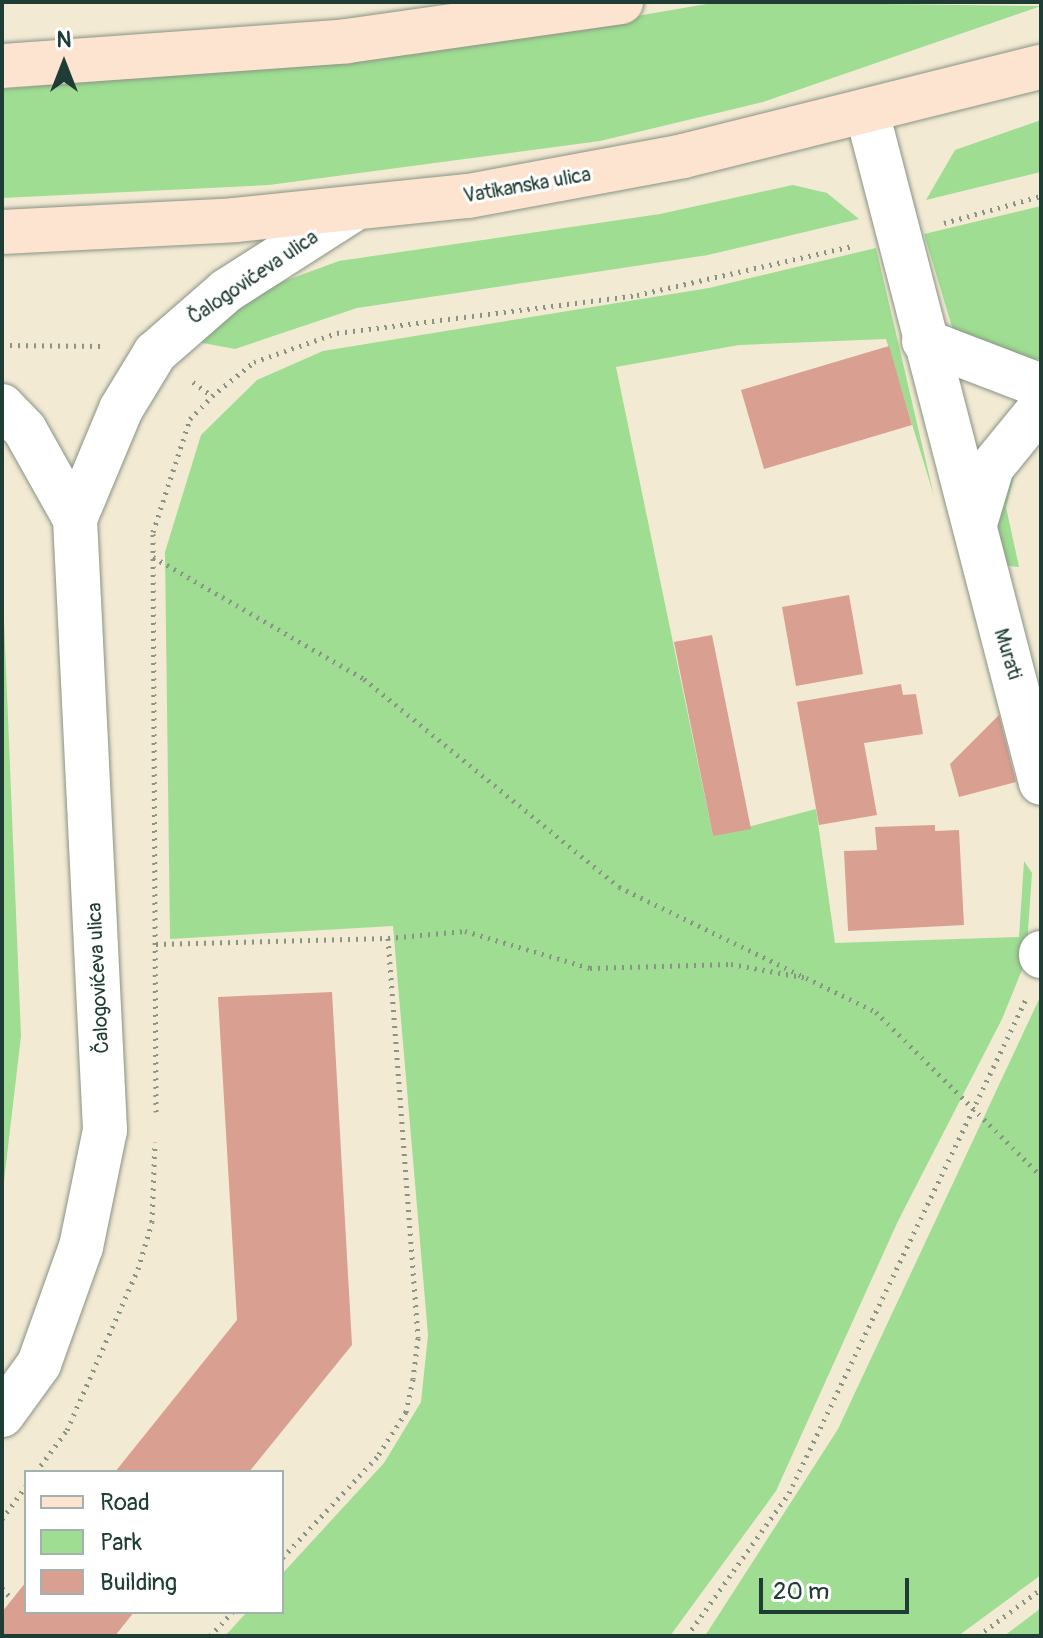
<!DOCTYPE html>
<html>
<head>
<meta charset="utf-8">
<style>
  body { margin:0 }
  #map { position:relative; width:1043px; height:1638px; overflow:hidden; background:#f3ead4; font-family:Pangolin,sans-serif }
  div>[style] { position:absolute }
  .green>* { inset:0; background:#9edd92 }
  .building>* { inset:0; background:#d99f91 }
  .path>* { height:5px; margin-top:-2.5px; transform-origin:0; background:repeating-linear-gradient(90deg,#899484 0 2px,transparent 0 8px) }
  .roads { filter:drop-shadow(0 0 2px #899484) drop-shadow(0 0 2px #899484) }
  .street>* { height:44px; margin:-22px; padding:0 22px; transform-origin:22px; border-radius:22px; background:#fff }
  .secondary>* { height:44px; margin:-22px; padding:0 22px; transform-origin:22px; border-radius:22px; background:#fde4d1 }
  span { translate:-50% -50%; white-space:nowrap; text-align:center; line-height:1.15; -webkit-text-stroke:6px #fff; paint-order:stroke }
  .street-label { font-size:20px; color:#1f3d34 }
  .frame { position:absolute; inset:0; border:4px solid #1f3d34; pointer-events:none }
  .legend { position:absolute; left:24px; top:1470px; width:260px; height:144px; box-sizing:border-box; background:#fff; border:2px solid #a5b1ae; margin:0; padding:10px 14px; list-style:none; font-size:24px; color:#1f3d34 }
  .legend li { display:flex; align-items:center; gap:16px; height:40px }
  .legend b { width:40px; border:2px solid #a5b1ae }
  .north { position:absolute; left:24px; top:24px; width:80px; height:80px; -webkit-text-stroke:6px #fff; paint-order:stroke; rotate:0deg; font-size:22px; font-weight:700; line-height:32px; text-align:center; color:#1f3d34 }
  .north::after { content:''; display:block; margin:auto; width:28px; height:36px; background:#1f3d34; clip-path:polygon(50% 0,100% 100%,50% 72%,0 100%) }
  .scale { position:absolute; left:759px; top:1578px; width:150px; height:36px; box-sizing:border-box; border:4px solid #1f3d34; border-top:0; padding-left:10px; font-size:24px; line-height:28px; white-space:nowrap; color:#1f3d34; -webkit-text-stroke:6px #fff; paint-order:stroke }
</style>
</head>
<body>
<div id="map">
  <div class="green">
    <i style="clip-path:polygon(718px 2px,1041px 6px,763px 102px,600px 141px,269px 185px,2px 198px,2px 89px,416px 54px)"></i>
    <i style="clip-path:polygon(1041px 120px,1041px 172px,926px 200px,955px 150px)"></i>
    <i style="clip-path:polygon(793px 185px,827px 193px,859px 219px,708px 255px,357px 308px,235px 349px,192px 341px,251px 293px,339px 261px,660px 214px)"></i>
    <i style="clip-path:polygon(1041px 206px,1041px 359px,1013px 360px,953px 330px,924px 234px)"></i>
    <i style="clip-path:polygon(876px 248px,934px 496px,886px 339px,739px 345px,616px 367px,713px 836px,816px 809px,835px 943px,1019px 937px,1024px 861px,1032px 873px,1026px 960px,1002px 1019px,898px 1221px,776px 1491px,670px 1636px,225px 1636px,247px 1612px,282px 1612px,282px 1574px,384px 1463px,421px 1402px,428px 1335px,393px 926px,170px 939px,165px 552px,201px 435px,257px 380px,323px 351px,709px 288px)"></i>
    <i style="clip-path:polygon(1018px 461px,1006px 507px,1019px 567px,1002px 565px,995px 513px)"></i>
    <i style="clip-path:polygon(2px 571px,21px 1036px,2px 1198px)"></i>
    <i style="clip-path:polygon(1041px 995px,1041px 1575px,958px 1636px,705px 1636px,838px 1429px)"></i>
    <i style="clip-path:polygon(1041px 1608px,1041px 1636px,1004px 1636px)"></i>
  </div>
  <div class="building">
    <i style="clip-path:polygon(889px 346px,912px 425px,764px 469px,741px 390px)"></i>
    <i style="clip-path:polygon(849px 595px,863px 674px,796px 686px,782px 607px)"></i>
    <i style="clip-path:polygon(712px 635px,751px 829px,713px 836px,674px 642px)"></i>
    <i style="clip-path:polygon(901px 684px,903px 695px,916px 694px,923px 734px,864px 743px,877px 815px,819px 825px,797px 702px)"></i>
    <i style="clip-path:polygon(999px 715px,1016px 782px,959px 797px,950px 764px)"></i>
    <i style="clip-path:polygon(935px 825px,935px 831px,959px 830px,964px 925px,848px 931px,844px 851px,877px 850px,875px 827px)"></i>
    <i style="clip-path:polygon(332px 992px,352px 1345px,249px 1472px,115px 1472px,237px 1320px,218px 997px)"></i>
    <i style="clip-path:polygon(26px 1582px,26px 1612px,134px 1612px,115px 1636px,2px 1636px,2px 1612px)"></i>
  </div>
  <div class="path">
    <i style="left:944px;top:223px;width:101px;rotate:-15.6deg"></i>
    <i style="left:2px;top:345px;width:103px;rotate:0.6deg"></i>
    <i style="left:193px;top:382px;width:24px;rotate:36deg"></i>
    <i style="left:212px;top:396px;width:54px;rotate:-39deg"></i>
    <i style="left:254px;top:362px;width:88px;rotate:-19.3deg"></i>
    <i style="left:337px;top:333px;width:302px;rotate:-7.2deg"></i>
    <i style="left:637px;top:295px;width:221px;rotate:-12.8deg"></i>
    <i style="left:153px;top:557px;width:244px;rotate:30deg"></i>
    <i style="left:364px;top:679px;width:329px;rotate:39.2deg"></i>
    <i style="left:619px;top:887px;width:286px;rotate:25.9deg"></i>
    <i style="left:876px;top:1012px;width:233px;rotate:44.8deg"></i>
    <i style="left:388px;top:938px;width:77px;rotate:-5.2deg"></i>
    <i style="left:465px;top:931px;width:130px;rotate:16.5deg"></i>
    <i style="left:590px;top:968px;width:141px;rotate:-1.6deg"></i>
    <i style="left:731px;top:964px;width:78px;rotate:10.3deg"></i>
    <i style="left:156px;top:944px;width:232px;rotate:-1.5deg"></i>
    <i style="left:388px;top:938px;width:401px;rotate:85.7deg"></i>
    <i style="left:418px;top:1338px;width:41px;rotate:97deg"></i>
    <i style="left:413px;top:1379px;width:34px;rotate:102deg"></i>
    <i style="left:406px;top:1412px;width:54px;rotate:122.8deg"></i>
    <i style="left:377px;top:1457px;width:139px;rotate:133.2deg"></i>
    <i style="left:156px;top:1112px;width:580px;rotate:-90.3deg"></i>
    <i style="left:153px;top:532px;width:119px;rotate:-71.9deg"></i>
    <i style="left:190px;top:419px;width:32px;rotate:-46deg"></i>
    <i style="left:36px;top:1472px;width:52px;rotate:-53.6deg"></i>
    <i style="left:67px;top:1430px;width:176px;rotate:-66.2deg"></i>
    <i style="left:138px;top:1269px;width:49px;rotate:-73.4deg"></i>
    <i style="left:152px;top:1222px;width:80px;rotate:-87.9deg"></i>
    <i style="left:2px;top:1519px;width:41px;rotate:-54deg"></i>
    <i style="left:2px;top:1588px;width:15px;rotate:48deg"></i>
    <i style="left:210px;top:1636px;width:33px;rotate:-47deg"></i>
    <i style="left:687px;top:1636px;width:176px;rotate:-54.5deg"></i>
    <i style="left:789px;top:1493px;width:548px;rotate:-64.37deg"></i>
    <i style="left:978px;top:1636px;width:79px;rotate:-36.7deg"></i>
  </div>
  <div class="roads">
    <div class="street">
      <i style="left:867px;top:112px;width:693px;rotate:75.46deg"></i>
      <i style="left:924px;top:341px;width:125px;rotate:21deg"></i>
      <i style="left:2px;top:406px;width:33px;rotate:46deg"></i>
      <i style="left:25px;top:430px;width:102px;rotate:60.7deg"></i>
      <i style="left:975px;top:524px;width:59px;rotate:-73.4deg"></i>
      <i style="left:992px;top:467px;width:77px;rotate:-50.8deg"></i>
      <i style="left:1041px;top:956px;width:3px;rotate:-90deg"></i>
      <i style="left:2px;top:1415px;width:63px;rotate:-54deg"></i>
      <i style="left:39px;top:1364px;width:124px;rotate:-70.3deg"></i>
      <i style="left:81px;top:1247px;width:119px;rotate:-78.4deg"></i>
      <i style="left:105px;top:1130px;width:612px;rotate:-92.81deg"></i>
      <i style="left:75px;top:519px;width:119px;rotate:-67.3deg"></i>
      <i style="left:121px;top:409px;width:66px;rotate:-58.7deg"></i>
      <i style="left:155px;top:353px;width:94px;rotate:-41.1deg"></i>
      <i style="left:226px;top:291px;width:148px;rotate:-32.6deg"></i>
    </div>
    <div class="secondary">
      <i style="left:2px;top:66px;width:346px;rotate:-4.1deg"></i>
      <i style="left:347px;top:41px;width:277px;rotate:-8.1deg"></i>
      <i style="left:2px;top:232px;width:233px;rotate:-2.9deg"></i>
      <i style="left:235px;top:220px;width:234px;rotate:-5.9deg"></i>
      <i style="left:468px;top:196px;width:219px;rotate:-10.5deg"></i>
      <i style="left:683px;top:156px;width:369px;rotate:-14deg"></i>
    </div>
  </div>
  <div class="street-label">
    <span style="left:527px;top:185px;rotate:-10deg">Vatikanska ulica</span>
    <span style="left:253px;top:277px;rotate:-34deg">Čalogovićeva ulica</span>
    <span style="left:1008px;top:654px;rotate:73deg">Murati</span>
    <span style="left:98px;top:978px;rotate:-93deg">Čalogovićeva ulica</span>
  </div>
  <div class="frame"></div>
  <ul class="legend">
  <li><b style="height:10px;background:#fde4d1"></b>Road</li>
  <li><b style="height:22px;background:#9edd92"></b>Park</li>
  <li><b style="height:22px;background:#d99f91"></b>Building</li>
  </ul>
  <div class="north">N</div>
  <div class="scale">20 m</div>
</div>
</body>
</html>
